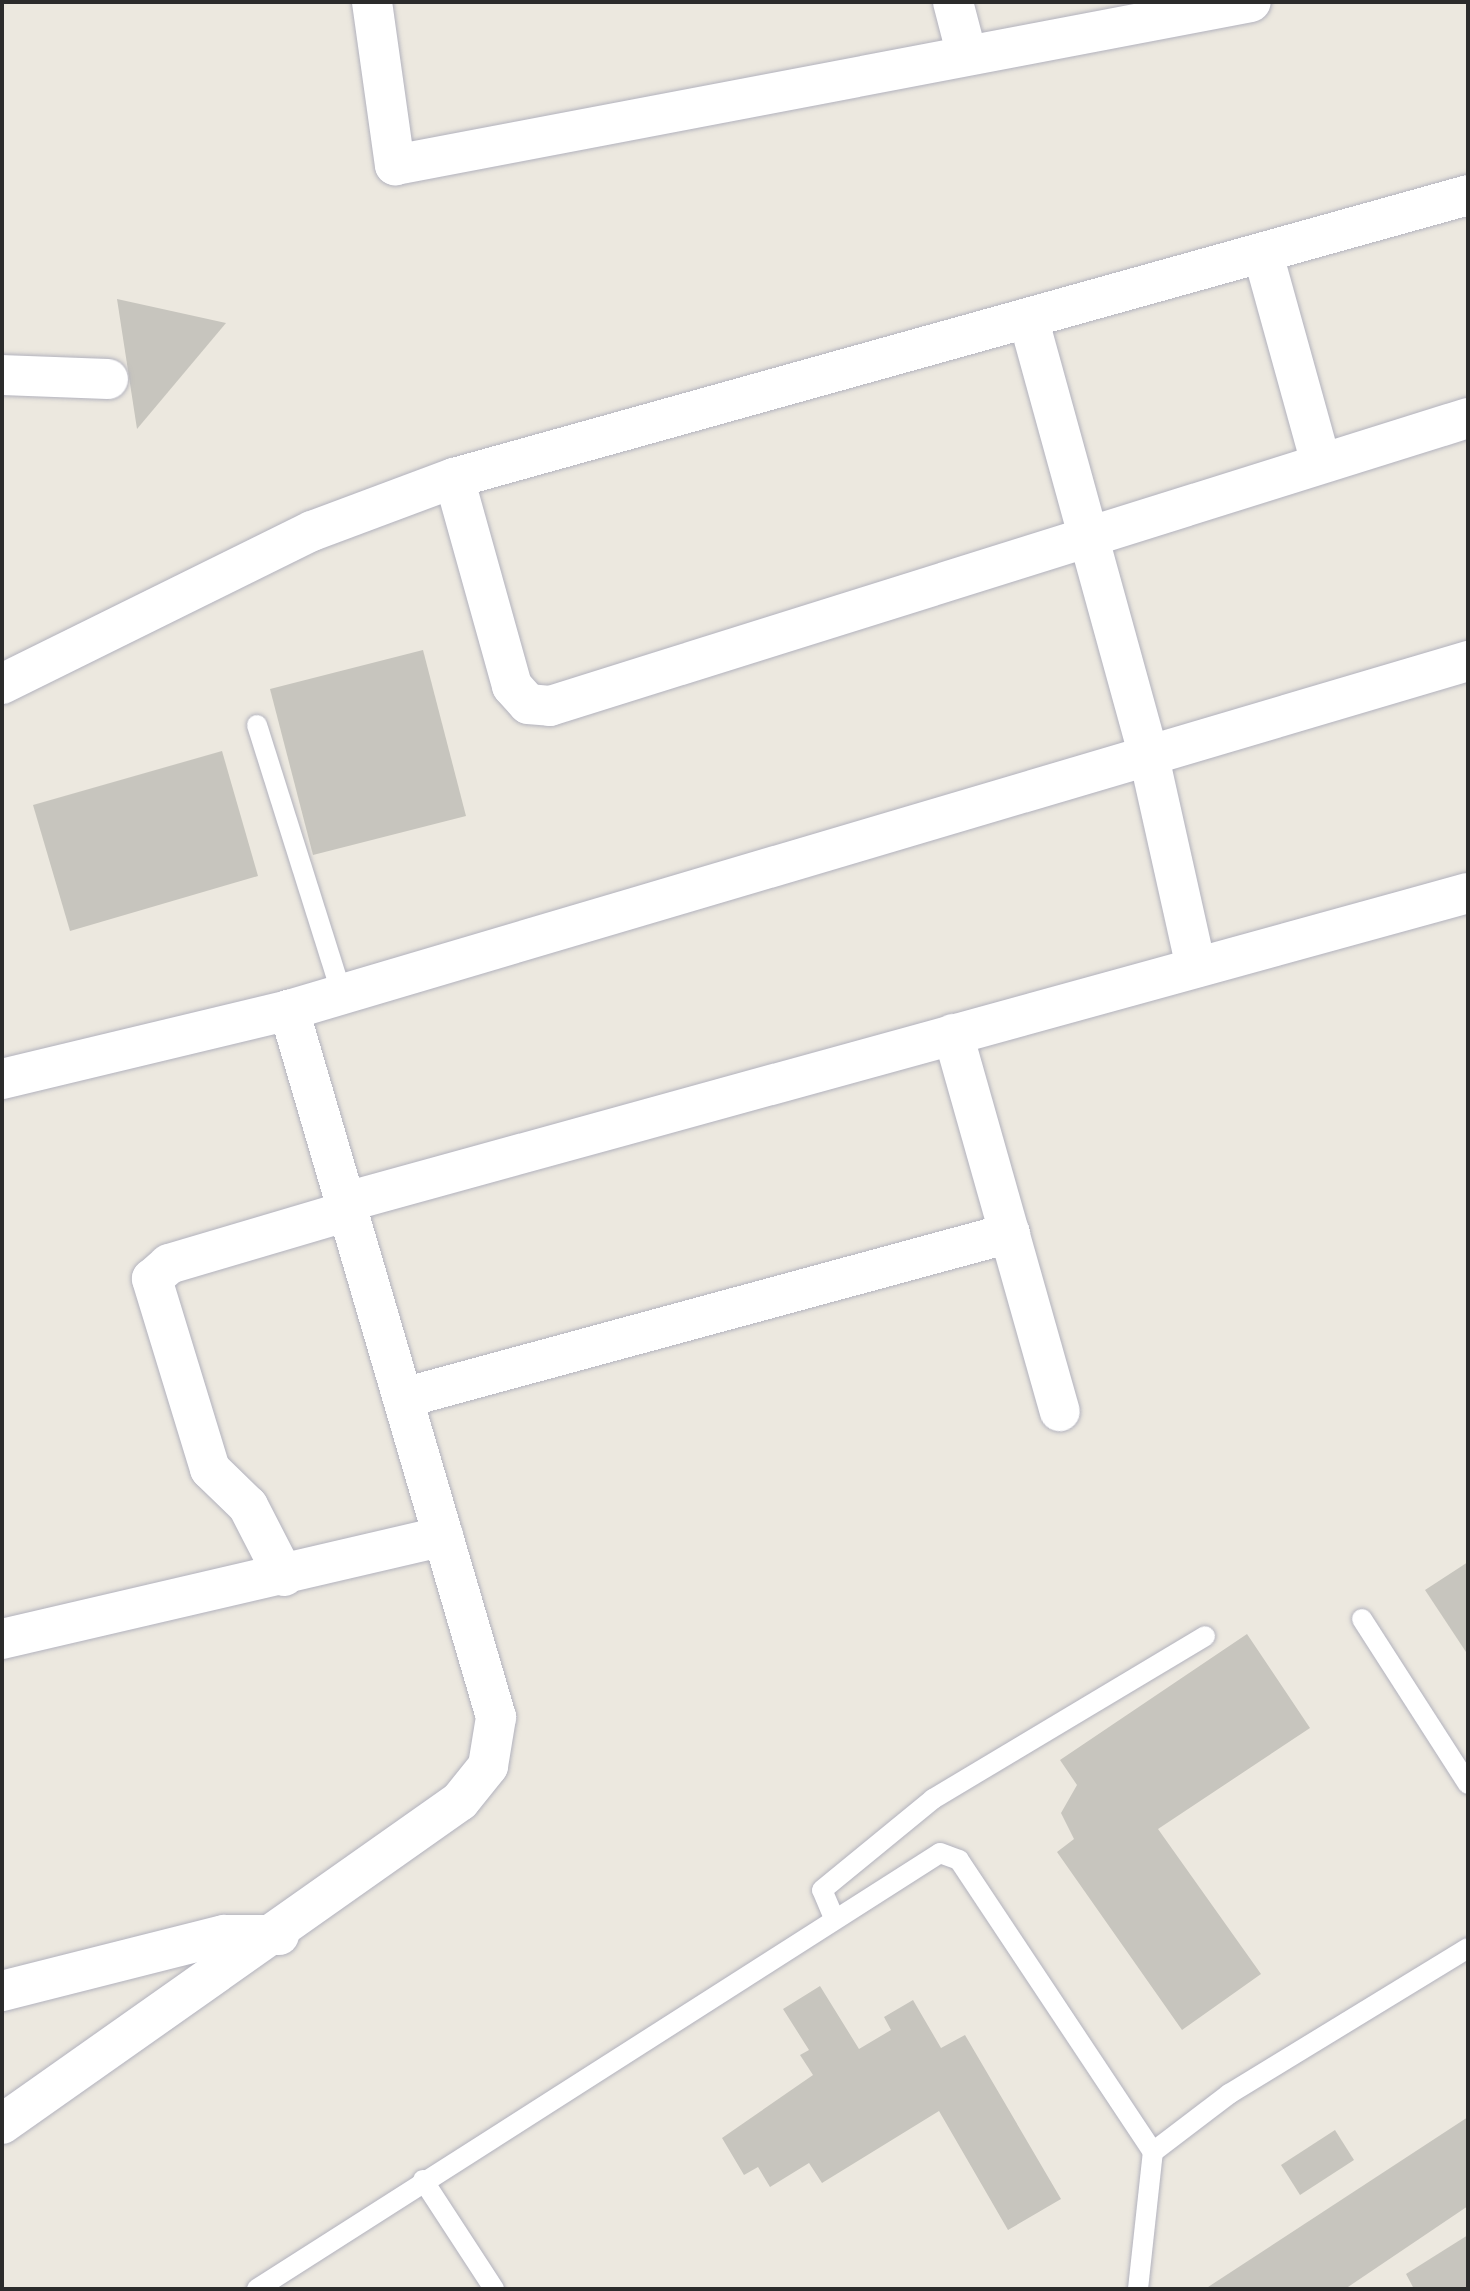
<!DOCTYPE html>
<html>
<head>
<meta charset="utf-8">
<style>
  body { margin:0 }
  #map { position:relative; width:1470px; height:2291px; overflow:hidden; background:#ece8df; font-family:Rubik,sans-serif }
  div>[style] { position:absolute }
  .building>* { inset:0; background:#c7c5be }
  .roads { filter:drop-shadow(0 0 2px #b2b2bd) drop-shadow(0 0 2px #b2b2bd) }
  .lane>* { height:20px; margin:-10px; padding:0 10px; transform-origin:10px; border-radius:10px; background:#fff }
  .street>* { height:40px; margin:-20px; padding:0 20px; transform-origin:20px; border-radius:20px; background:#fff }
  span { translate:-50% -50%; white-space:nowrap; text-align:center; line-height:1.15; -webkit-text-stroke:6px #fff; paint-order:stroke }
  .frame { position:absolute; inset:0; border:4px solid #2b2b2b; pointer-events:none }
</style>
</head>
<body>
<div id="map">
  <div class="building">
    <i style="clip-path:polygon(117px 299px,226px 323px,137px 429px)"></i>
    <i style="clip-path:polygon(423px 650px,466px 816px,313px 855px,270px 689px)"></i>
    <i style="clip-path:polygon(222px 751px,258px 876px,70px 931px,33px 805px)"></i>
    <i style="clip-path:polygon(1468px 1562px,1468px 1655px,1425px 1590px)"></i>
    <i style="clip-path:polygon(1247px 1634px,1310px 1728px,1158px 1829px,1261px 1974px,1182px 2030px,1057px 1852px,1074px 1839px,1061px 1813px,1077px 1785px,1060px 1760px)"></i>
    <i style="clip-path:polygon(820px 1986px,859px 2049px,891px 2030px,884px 2017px,913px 2000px,941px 2048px,965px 2035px,1061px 2199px,1008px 2230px,939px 2111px,822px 2183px,809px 2163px,770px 2187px,758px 2167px,744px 2175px,722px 2138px,813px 2075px,800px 2055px,809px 2050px,783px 2009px)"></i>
    <i style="clip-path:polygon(1468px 2117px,1468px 2206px,1345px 2289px,1205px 2289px)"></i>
    <i style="clip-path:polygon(1335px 2130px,1354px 2160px,1300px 2195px,1281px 2165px)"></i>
    <i style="clip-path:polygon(1468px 2235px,1468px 2289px,1414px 2289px,1406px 2274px)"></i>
  </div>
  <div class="roads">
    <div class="lane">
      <i style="left:257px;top:725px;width:283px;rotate:72.5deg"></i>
      <i style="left:1362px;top:1619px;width:196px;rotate:57.3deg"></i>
      <i style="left:834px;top:1918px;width:30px;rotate:-113deg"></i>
      <i style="left:822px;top:1890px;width:144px;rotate:-39.3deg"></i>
      <i style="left:933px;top:1799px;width:317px;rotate:-30.9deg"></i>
      <i style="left:423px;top:2180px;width:130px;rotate:56.9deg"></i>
      <i style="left:257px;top:2289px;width:810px;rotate:-32.55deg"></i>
      <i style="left:940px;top:1853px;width:20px;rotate:20deg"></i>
      <i style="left:959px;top:1860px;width:351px;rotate:56.4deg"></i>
      <i style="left:1138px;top:2289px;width:138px;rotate:-83.8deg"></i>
      <i style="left:1153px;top:2152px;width:96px;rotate:-37.3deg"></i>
      <i style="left:1229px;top:2094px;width:280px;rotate:-31.4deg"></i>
    </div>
    <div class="street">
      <i style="left:372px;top:2px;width:165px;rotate:82deg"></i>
      <i style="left:395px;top:165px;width:871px;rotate:-10.78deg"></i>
      <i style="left:953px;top:2px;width:52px;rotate:75.4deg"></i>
      <i style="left:1263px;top:254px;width:217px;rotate:74.5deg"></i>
      <i style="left:1029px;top:321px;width:452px;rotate:74.6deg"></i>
      <i style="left:1149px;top:757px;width:215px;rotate:77.4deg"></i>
      <i style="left:2px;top:375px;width:106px;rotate:2.2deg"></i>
      <i style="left:454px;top:478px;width:216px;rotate:74.4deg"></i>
      <i style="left:512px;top:686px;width:24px;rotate:48deg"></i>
      <i style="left:528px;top:704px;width:22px;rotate:5deg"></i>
      <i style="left:550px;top:706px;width:962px;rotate:-17.42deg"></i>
      <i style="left:2px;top:684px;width:346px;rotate:-26.3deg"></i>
      <i style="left:312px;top:531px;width:152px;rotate:-20.5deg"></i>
      <i style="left:454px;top:478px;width:1053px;rotate:-15.59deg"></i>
      <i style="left:953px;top:1034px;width:392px;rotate:74.2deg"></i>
      <i style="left:2px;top:1079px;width:295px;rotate:-13.5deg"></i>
      <i style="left:289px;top:1010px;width:1230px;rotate:-16.49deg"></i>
      <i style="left:346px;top:1202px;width:1164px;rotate:-15.4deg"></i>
      <i style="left:403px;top:1398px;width:629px;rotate:-15.21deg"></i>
      <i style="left:284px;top:1576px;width:79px;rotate:-117.2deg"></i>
      <i style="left:248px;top:1506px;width:53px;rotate:-135.8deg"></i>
      <i style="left:210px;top:1469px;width:199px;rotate:-107deg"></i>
      <i style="left:152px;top:1279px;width:23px;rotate:-41deg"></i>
      <i style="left:169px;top:1264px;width:187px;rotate:-16.5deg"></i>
      <i style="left:2px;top:1639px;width:453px;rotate:-13.1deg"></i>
      <i style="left:2px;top:1991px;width:229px;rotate:-14.2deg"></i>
      <i style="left:224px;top:1935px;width:55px"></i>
      <i style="left:2px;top:2124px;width:560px;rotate:-35.19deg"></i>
      <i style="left:460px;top:1801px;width:45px;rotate:-51.3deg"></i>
      <i style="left:488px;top:1766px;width:50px;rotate:-80.7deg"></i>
      <i style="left:496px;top:1717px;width:737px;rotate:-106.32deg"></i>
    </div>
  </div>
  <div class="frame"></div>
</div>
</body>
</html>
